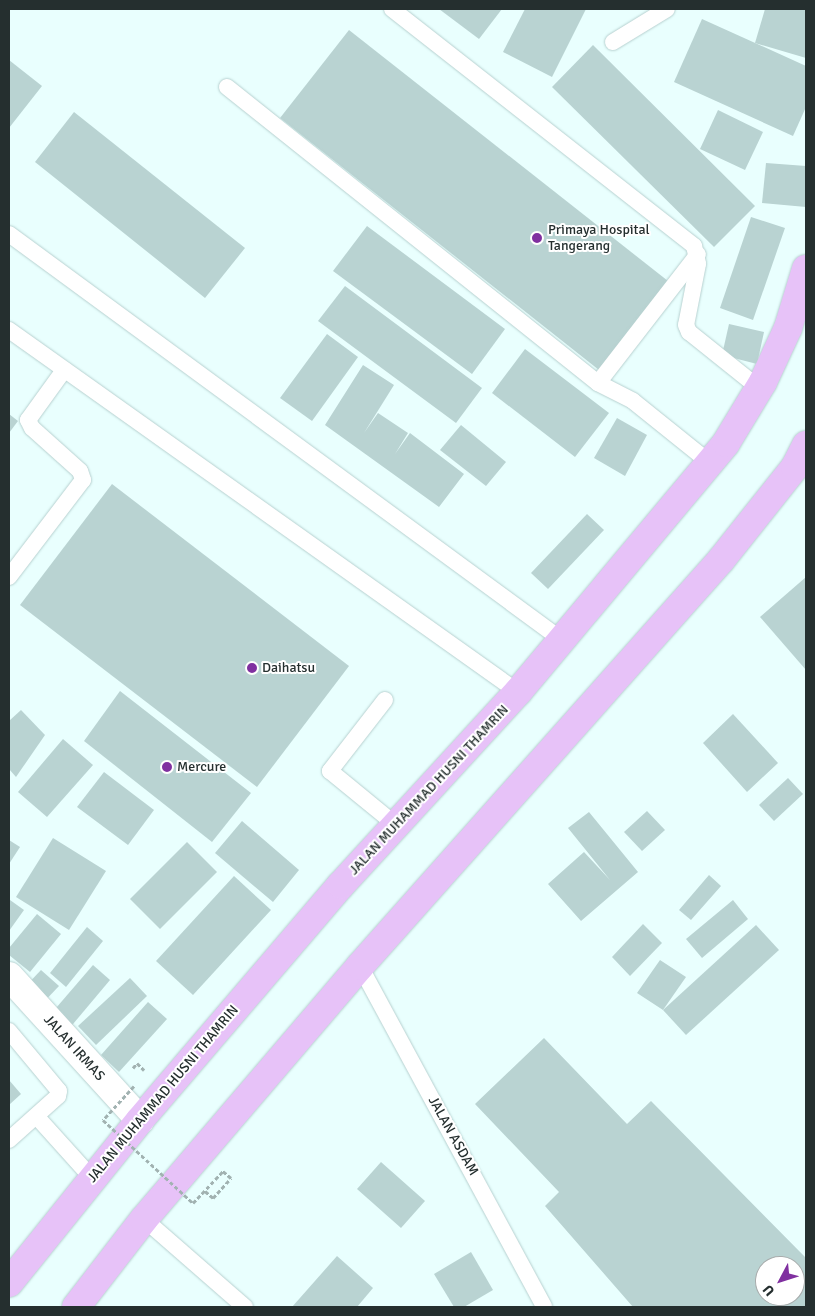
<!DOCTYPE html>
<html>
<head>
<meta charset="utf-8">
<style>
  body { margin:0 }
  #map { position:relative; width:815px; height:1316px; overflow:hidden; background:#e9fffe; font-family:Signika,sans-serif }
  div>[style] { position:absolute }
  .building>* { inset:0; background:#b9d3d2 }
  .path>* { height:3px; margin-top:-1.5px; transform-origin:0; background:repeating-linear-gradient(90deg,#a1b2b1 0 4px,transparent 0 6.5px) }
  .roads { filter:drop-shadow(0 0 1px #b7d1d0) drop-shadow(0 0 1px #b7d1d0) }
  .lane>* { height:16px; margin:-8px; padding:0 8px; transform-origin:8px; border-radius:8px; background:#fff }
  .street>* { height:28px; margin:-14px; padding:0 14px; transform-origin:14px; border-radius:14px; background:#fff }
  .primary>* { height:28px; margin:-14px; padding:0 14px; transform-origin:14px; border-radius:14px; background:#e7c2f8 }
  .path-bridge>* { height:3px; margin-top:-1.5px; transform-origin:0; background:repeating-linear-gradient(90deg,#a1b2b1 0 4px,transparent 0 6.5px) }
  .dots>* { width:14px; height:14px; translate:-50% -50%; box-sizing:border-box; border:2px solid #fff; border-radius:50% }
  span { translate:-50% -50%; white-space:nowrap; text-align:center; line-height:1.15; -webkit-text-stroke:4px #fff; paint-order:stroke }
  .poi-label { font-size:14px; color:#252f2f }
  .left { translate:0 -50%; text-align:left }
  .street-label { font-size:14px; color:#252f2f }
  .frame { position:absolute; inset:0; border:10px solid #252f2f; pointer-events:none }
  .north { position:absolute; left:755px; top:1256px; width:50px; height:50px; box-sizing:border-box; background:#fff; border:1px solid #a8acac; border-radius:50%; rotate:230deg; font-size:14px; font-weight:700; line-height:20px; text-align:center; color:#252f2f }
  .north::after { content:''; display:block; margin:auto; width:18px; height:22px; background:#8030a0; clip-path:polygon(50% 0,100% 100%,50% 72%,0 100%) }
</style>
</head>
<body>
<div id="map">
  <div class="building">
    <i style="clip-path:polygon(439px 9px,502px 9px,479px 39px)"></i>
    <i style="clip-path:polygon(525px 9px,586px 9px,552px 77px,503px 52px)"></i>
    <i style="clip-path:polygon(765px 9px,806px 9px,806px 58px,755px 43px)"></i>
    <i style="clip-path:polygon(702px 19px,806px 66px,806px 107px,793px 136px,674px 82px)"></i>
    <i style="clip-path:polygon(349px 30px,668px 281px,599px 370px,280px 118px)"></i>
    <i style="clip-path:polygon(593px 45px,755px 206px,714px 247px,552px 87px)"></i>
    <i style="clip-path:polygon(9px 60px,42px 86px,9px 128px)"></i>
    <i style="clip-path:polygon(718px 110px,763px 132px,745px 170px,700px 149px)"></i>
    <i style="clip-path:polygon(74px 112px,245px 248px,205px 298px,35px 162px)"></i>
    <i style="clip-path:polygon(766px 163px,806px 166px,806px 207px,762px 203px)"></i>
    <i style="clip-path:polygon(751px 217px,785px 228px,753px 320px,720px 308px)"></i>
    <i style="clip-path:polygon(367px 226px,505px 329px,472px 374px,333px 271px)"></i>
    <i style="clip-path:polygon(345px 286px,482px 388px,456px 423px,318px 321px)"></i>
    <i style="clip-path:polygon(729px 324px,764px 332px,757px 364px,722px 355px)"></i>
    <i style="clip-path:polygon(327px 334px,358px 357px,312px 421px,280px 398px)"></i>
    <i style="clip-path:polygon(525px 349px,609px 413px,575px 457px,492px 393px)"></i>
    <i style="clip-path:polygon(363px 365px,394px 385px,364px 433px,378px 413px,408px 433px,395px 454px,410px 433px,464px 474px,439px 507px,325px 425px)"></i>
    <i style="clip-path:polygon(9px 414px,18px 421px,9px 433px)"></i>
    <i style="clip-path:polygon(617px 418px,647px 435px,625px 476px,594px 458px)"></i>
    <i style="clip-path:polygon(461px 425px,506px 462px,486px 486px,440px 450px)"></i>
    <i style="clip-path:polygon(112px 484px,349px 666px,257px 787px,20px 605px)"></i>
    <i style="clip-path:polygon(587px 514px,604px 530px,548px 589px,531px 573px)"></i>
    <i style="clip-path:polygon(806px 577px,806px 670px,760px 617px)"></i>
    <i style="clip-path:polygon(120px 691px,251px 793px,212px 842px,84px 741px)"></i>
    <i style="clip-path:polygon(21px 710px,45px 735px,16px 777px,9px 769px,9px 721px)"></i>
    <i style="clip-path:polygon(733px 714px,778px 763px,747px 792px,703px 743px)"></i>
    <i style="clip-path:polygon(63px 739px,93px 765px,47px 817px,18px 792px)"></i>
    <i style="clip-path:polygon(104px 772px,154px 810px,128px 845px,77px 807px)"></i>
    <i style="clip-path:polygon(788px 778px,803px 794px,774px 821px,759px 805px)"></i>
    <i style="clip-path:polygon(647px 811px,665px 830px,642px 851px,624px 832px)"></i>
    <i style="clip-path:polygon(589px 812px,638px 872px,581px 921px,548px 884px,584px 852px,610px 880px,568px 828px)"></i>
    <i style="clip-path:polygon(242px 821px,299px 870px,273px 902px,215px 853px)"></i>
    <i style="clip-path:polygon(53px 838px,106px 871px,69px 930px,16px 897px)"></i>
    <i style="clip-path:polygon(9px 840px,20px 847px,9px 864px)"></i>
    <i style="clip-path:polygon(187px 842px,217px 872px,160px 929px,130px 899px)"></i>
    <i style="clip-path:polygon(709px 875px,721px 886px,691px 920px,679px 910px)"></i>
    <i style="clip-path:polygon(234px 876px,271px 910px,193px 995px,156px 961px)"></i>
    <i style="clip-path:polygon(10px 900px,24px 910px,9px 931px,9px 902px)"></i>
    <i style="clip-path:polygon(733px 900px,748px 919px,702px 958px,686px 939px)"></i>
    <i style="clip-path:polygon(37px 914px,61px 934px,30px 972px,9px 955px,9px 948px)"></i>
    <i style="clip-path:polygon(643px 924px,662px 943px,630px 976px,612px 957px)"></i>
    <i style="clip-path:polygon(756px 925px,779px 950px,686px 1035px,663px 1010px)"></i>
    <i style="clip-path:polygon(87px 927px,103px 941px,66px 987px,50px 973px)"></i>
    <i style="clip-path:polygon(660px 960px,686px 977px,663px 1010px,637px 993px)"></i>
    <i style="clip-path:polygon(93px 965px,110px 980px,68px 1030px,50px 1015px)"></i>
    <i style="clip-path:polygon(41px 970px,59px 986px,40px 1006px,23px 989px)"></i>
    <i style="clip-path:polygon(130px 978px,147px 996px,96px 1045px,78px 1026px)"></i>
    <i style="clip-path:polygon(148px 1002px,167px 1019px,119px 1072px,101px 1055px)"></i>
    <i style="clip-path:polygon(evenodd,544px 1038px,627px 1124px,651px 1101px,806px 1258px,806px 1307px,633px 1307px,545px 1206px,559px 1192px,475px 1104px,544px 1038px,765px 1266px,795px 1266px,795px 1296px,765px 1296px,765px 1266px)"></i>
    <i style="clip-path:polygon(9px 1080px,21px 1094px,9px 1105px)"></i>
    <i style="clip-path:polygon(381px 1162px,425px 1201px,401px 1228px,357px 1189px)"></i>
    <i style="clip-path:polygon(471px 1252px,493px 1290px,464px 1307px,454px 1307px,434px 1274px)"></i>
    <i style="clip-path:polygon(337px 1256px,373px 1288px,357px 1307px,292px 1307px)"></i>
  </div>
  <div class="path">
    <i style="left:133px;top:1068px;width:6px;rotate:-51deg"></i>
    <i style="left:137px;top:1063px;width:10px;rotate:45deg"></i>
    <i style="left:205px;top:1191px;width:11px;rotate:41deg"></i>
    <i style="left:213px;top:1198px;width:27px;rotate:-48deg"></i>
    <i style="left:231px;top:1178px;width:11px;rotate:-139deg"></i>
  </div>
  <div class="roads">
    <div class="lane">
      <i style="left:392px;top:9px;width:384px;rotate:38.1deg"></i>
      <i style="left:694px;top:246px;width:18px;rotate:77deg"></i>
      <i style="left:698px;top:264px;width:62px;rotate:101.1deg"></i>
      <i style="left:686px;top:325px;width:8px;rotate:67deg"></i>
      <i style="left:689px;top:332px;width:90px;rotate:38.7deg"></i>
      <i style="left:613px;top:42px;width:63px;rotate:-31.4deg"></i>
      <i style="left:227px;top:87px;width:475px;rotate:38.6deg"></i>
      <i style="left:598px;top:383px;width:39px;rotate:27deg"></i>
      <i style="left:633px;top:401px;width:99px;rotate:38.8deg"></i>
      <i style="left:9px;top:234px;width:686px;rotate:36.29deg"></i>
      <i style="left:9px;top:330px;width:625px;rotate:35.42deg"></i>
      <i style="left:598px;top:383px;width:163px;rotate:-52.2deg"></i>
      <i style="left:9px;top:577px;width:122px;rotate:-52.7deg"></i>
      <i style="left:83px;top:480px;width:9px;rotate:-108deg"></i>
      <i style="left:80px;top:471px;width:64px;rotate:-138.1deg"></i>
      <i style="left:32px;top:428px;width:9px;rotate:-117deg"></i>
      <i style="left:28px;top:420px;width:62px;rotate:-54.2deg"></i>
      <i style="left:385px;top:700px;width:90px;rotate:127.8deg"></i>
      <i style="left:330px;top:771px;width:85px;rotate:39.3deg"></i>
      <i style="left:360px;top:966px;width:387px;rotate:61.6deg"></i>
      <i style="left:9px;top:1031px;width:78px;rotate:50.2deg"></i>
      <i style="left:59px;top:1091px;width:5px;rotate:101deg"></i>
      <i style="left:58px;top:1096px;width:66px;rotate:138.1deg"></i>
      <i style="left:37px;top:1117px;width:82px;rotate:48deg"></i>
      <i style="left:144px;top:1219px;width:134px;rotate:41.1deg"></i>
    </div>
    <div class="street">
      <i style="left:9px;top:976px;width:195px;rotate:47.7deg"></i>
    </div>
    <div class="primary">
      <i style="left:9px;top:1283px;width:209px;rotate:-51.2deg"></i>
      <i style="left:140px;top:1120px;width:309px;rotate:-49.5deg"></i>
      <i style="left:341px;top:885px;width:262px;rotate:-47.5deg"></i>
      <i style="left:518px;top:692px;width:324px;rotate:-50.1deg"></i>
      <i style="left:726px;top:443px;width:71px;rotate:-58.8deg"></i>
      <i style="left:763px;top:382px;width:60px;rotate:-65.2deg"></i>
      <i style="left:788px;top:328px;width:62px;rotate:-73deg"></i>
      <i style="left:76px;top:1307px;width:111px;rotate:-52.3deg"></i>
      <i style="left:144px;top:1219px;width:333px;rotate:-49.5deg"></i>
      <i style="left:360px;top:966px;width:543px;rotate:-48.36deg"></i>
      <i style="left:721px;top:560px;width:119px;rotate:-51.5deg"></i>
      <i style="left:795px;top:467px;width:25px;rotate:-63deg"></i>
    </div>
  </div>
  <div class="path-bridge">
    <i style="left:134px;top:1086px;width:46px;rotate:132.4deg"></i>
    <i style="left:103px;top:1120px;width:122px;rotate:42.7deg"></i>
    <i style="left:193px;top:1203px;width:44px;rotate:-46.8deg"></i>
  </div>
  <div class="dots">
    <i style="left:537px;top:238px;background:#8030a0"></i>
    <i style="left:252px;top:668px;background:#8030a0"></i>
    <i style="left:167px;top:767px;background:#8030a0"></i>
  </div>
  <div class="poi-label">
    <span class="left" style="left:548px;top:238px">Primaya Hospital<br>Tangerang</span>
    <span class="left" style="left:262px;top:668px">Daihatsu</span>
    <span class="left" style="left:177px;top:767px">Mercure</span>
  </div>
  <div class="street-label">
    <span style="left:429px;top:790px;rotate:-47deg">JALAN MUHAMMAD HUSNI THAMRIN</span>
    <span style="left:74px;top:1048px;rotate:48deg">JALAN IRMAS</span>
    <span style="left:163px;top:1094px;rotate:-50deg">JALAN MUHAMMAD HUSNI THAMRIN</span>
    <span style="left:453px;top:1136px;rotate:61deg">JALAN ASDAM</span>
  </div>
  <div class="frame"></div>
  <div class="north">U</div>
</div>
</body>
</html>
